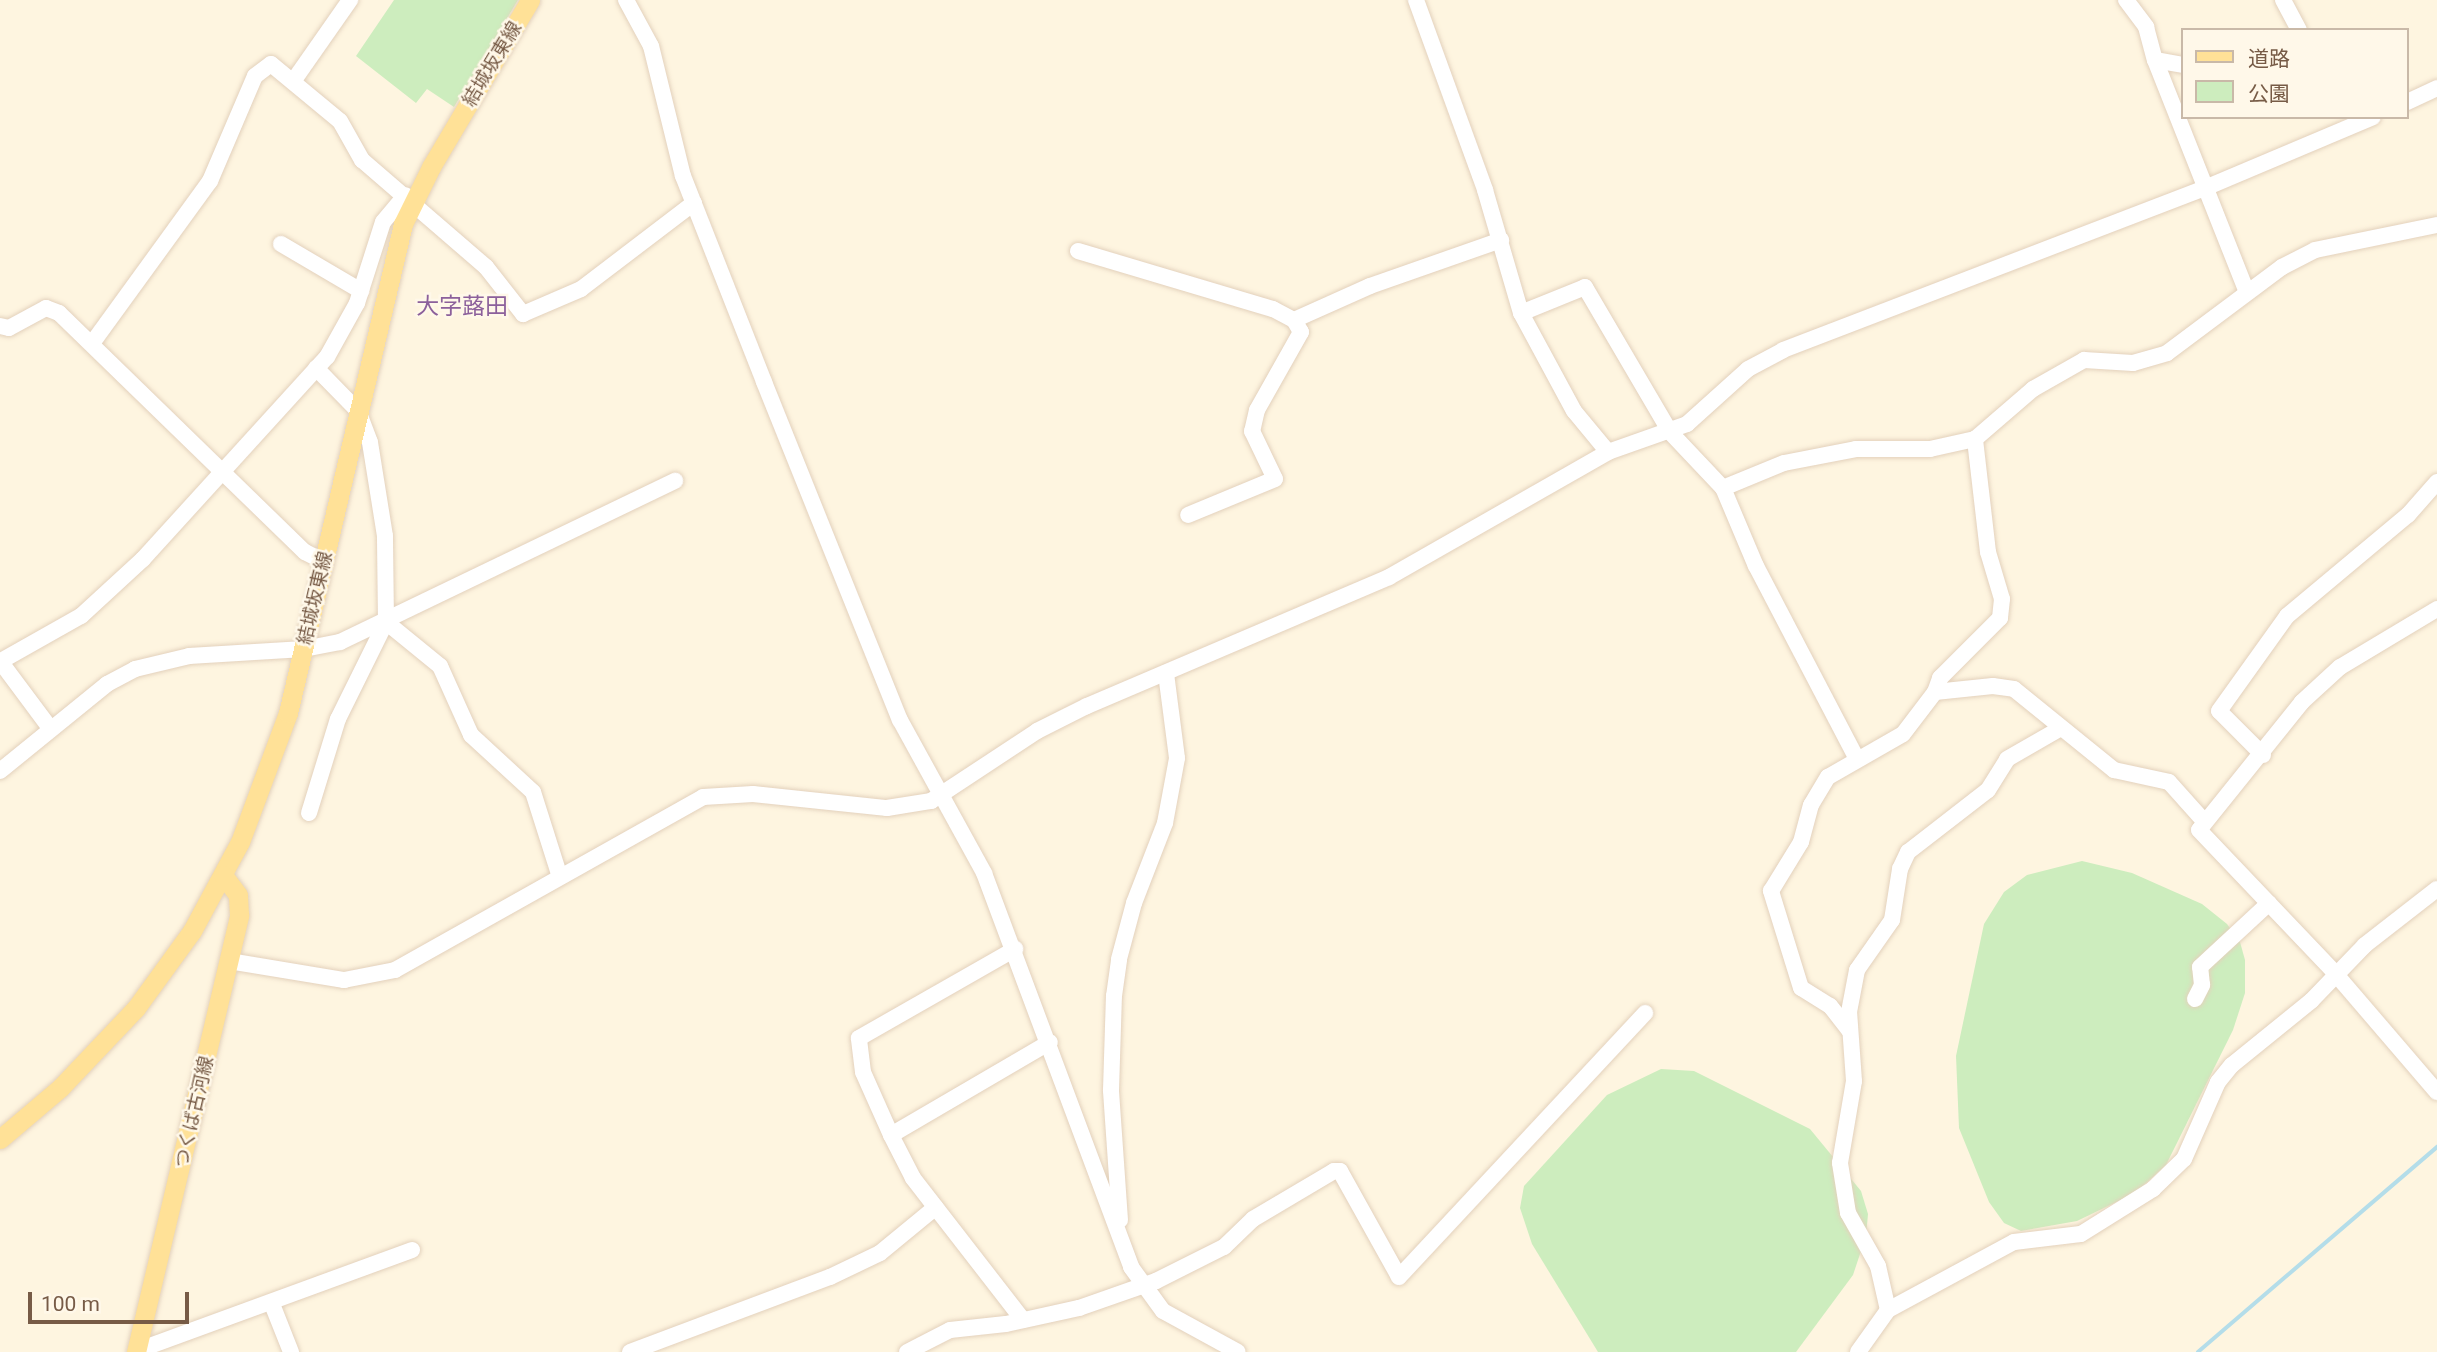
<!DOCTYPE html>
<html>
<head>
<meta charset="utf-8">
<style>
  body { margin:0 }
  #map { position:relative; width:2437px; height:1352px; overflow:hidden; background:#fef5e0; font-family:Roboto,"Noto Sans JP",sans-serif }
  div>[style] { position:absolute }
  .green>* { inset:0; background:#cdedbe }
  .stream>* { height:3.5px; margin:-1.75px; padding:0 1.75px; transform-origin:1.75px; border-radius:1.75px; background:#b4dde9 }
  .roads { filter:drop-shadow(0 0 2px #e3d1bc) drop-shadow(0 0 2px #e3d1bc) }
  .minor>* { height:16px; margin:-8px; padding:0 8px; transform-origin:8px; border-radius:8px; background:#fff }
  .major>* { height:19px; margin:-9.5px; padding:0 9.5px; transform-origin:9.5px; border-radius:9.5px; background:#ffe197 }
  span { translate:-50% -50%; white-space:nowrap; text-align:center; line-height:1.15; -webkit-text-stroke:5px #fff8e9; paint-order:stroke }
  .street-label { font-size:19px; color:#775b46 }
  .quarter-label { font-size:23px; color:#8c609b }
  .legend { position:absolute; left:2181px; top:28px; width:228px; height:91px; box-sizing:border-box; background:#fff8e9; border:2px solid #c9b9a8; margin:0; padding:9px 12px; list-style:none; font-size:21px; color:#775b46 }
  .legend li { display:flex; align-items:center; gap:14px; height:35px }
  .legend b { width:35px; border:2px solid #c9b9a8 }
  .scale { position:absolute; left:28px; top:1292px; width:161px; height:32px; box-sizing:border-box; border:4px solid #775b46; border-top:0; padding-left:9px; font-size:21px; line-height:24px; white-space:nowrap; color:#775b46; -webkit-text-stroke:5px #fff8e9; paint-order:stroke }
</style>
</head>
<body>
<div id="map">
  <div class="green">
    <i style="clip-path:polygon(394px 0,518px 0,454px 107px,427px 89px,416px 103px,356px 56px)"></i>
    <i style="clip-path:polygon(2082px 861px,2132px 873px,2202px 904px,2227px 924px,2240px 942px,2245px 960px,2245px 993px,2233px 1030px,2166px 1165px,2135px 1193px,2077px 1221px,2021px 1231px,2004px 1223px,1989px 1202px,1959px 1128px,1956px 1056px,1984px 924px,2004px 892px,2027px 875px)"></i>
    <i style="clip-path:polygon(1661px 1069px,1694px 1071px,1810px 1129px,1861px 1191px,1868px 1214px,1866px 1236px,1853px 1275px,1796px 1352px,1598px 1352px,1532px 1244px,1520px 1208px,1524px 1186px,1607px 1095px)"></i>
  </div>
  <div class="stream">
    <i style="left:2198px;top:1352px;width:315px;rotate:-40.6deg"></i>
  </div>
  <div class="roads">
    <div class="minor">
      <i style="left:626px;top:0;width:52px;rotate:61.5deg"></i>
      <i style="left:651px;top:46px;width:134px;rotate:76.2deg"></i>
      <i style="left:683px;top:176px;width:221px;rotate:68.5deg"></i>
      <i style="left:764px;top:382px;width:364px;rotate:68.1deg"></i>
      <i style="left:900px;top:720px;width:175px;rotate:61.2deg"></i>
      <i style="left:984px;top:873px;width:421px;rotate:69.5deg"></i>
      <i style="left:1131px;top:1267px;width:54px;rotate:54deg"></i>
      <i style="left:1163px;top:1311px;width:85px;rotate:28.7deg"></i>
      <i style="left:1416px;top:0;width:202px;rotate:70deg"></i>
      <i style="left:1485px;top:190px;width:128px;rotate:73.7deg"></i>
      <i style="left:1521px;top:313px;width:111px;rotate:61.6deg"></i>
      <i style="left:1574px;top:411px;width:53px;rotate:50.3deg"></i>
      <i style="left:2126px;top:0;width:34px;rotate:53deg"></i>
      <i style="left:2146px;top:27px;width:34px;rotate:75deg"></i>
      <i style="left:2155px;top:60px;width:250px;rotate:68.4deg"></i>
      <i style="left:2283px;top:0;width:34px;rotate:62deg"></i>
      <i style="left:2155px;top:60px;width:28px;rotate:10deg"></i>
      <i style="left:294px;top:80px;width:98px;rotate:-55deg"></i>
      <i style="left:2407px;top:102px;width:33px;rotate:-25deg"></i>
      <i style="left:281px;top:244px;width:93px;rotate:30.4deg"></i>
      <i style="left:1078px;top:251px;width:203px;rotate:16.6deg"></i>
      <i style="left:1273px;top:309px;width:24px;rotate:28deg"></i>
      <i style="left:1294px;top:320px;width:14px;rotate:60deg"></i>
      <i style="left:1301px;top:332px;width:90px;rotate:119.4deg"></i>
      <i style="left:1257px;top:410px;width:22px;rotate:103deg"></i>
      <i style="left:1252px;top:431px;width:53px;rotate:64.4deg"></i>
      <i style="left:1275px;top:479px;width:94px;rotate:157.5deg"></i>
      <i style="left:1521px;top:313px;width:69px;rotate:-22.1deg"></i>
      <i style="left:1585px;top:287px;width:168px;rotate:59.6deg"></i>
      <i style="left:1670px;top:432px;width:77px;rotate:46.6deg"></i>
      <i style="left:1723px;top:488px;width:85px;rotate:67.1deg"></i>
      <i style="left:1756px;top:566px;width:218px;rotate:62.4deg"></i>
      <i style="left:1294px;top:320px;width:83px;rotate:-24.1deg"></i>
      <i style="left:1370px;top:286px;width:139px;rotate:-19.3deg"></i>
      <i style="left:0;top:326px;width:9px;rotate:13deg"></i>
      <i style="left:9px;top:328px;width:42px;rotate:-28.4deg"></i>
      <i style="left:46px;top:308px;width:14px;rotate:21deg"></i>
      <i style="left:59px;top:313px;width:343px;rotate:44.2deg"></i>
      <i style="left:305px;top:552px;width:20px;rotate:27deg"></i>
      <i style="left:93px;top:342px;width:199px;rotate:-54deg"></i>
      <i style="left:210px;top:181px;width:114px;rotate:-66.8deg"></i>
      <i style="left:255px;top:76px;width:20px;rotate:-37deg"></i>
      <i style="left:271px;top:64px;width:89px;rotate:39.6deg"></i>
      <i style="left:340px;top:121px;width:45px;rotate:60.6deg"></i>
      <i style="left:362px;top:160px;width:164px;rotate:40.8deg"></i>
      <i style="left:486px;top:267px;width:60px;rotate:51.8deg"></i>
      <i style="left:523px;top:314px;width:63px;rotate:-23.3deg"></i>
      <i style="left:581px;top:289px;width:142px;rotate:-37.3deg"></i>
      <i style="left:1723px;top:488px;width:66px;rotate:-22.3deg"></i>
      <i style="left:1784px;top:463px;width:73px;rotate:-11deg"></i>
      <i style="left:1856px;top:449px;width:74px"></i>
      <i style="left:1930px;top:449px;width:46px;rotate:-12.5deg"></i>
      <i style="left:1975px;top:439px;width:77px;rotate:-40.8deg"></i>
      <i style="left:2033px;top:389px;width:59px;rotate:-29.6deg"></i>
      <i style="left:2084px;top:360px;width:49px;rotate:3.5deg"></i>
      <i style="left:2133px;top:363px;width:35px;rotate:-16deg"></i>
      <i style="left:2167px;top:353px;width:144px;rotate:-36.8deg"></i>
      <i style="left:2282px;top:267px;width:37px;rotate:-27deg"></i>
      <i style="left:2315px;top:250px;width:125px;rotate:-11.6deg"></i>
      <i style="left:2437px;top:609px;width:113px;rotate:149.1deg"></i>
      <i style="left:2340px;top:667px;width:52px;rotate:137.4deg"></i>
      <i style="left:2302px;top:702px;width:164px;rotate:128.8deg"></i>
      <i style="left:2199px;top:830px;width:196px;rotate:46.4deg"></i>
      <i style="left:2334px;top:972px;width:158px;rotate:49.4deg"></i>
      <i style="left:386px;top:622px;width:70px;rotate:39.2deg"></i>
      <i style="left:440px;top:666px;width:76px;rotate:65.8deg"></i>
      <i style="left:471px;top:735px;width:84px;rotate:42.6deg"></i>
      <i style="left:533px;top:792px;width:89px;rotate:72.4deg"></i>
      <i style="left:0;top:661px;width:84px;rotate:53.3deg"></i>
      <i style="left:1px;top:661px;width:92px;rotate:-29.4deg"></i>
      <i style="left:81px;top:616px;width:84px;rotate:-42.6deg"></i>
      <i style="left:143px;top:559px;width:273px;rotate:-47.7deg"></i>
      <i style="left:327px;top:357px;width:62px;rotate:-60.9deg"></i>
      <i style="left:357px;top:303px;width:85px;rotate:-72.2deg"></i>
      <i style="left:383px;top:222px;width:35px;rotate:-50deg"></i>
      <i style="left:1935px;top:692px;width:58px;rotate:-5.9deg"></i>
      <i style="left:1993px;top:686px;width:21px;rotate:8deg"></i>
      <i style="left:2014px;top:689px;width:129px;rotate:39deg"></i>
      <i style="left:2114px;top:770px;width:56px;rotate:12.3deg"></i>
      <i style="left:2169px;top:782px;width:51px;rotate:48.2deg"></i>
      <i style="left:2263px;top:755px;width:62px;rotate:-135deg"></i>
      <i style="left:2219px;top:711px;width:117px;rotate:-54.4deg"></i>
      <i style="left:2287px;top:616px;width:158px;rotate:-39.9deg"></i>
      <i style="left:2408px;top:515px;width:44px;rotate:-48.7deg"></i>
      <i style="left:0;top:771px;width:138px;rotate:-39.1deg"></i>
      <i style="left:107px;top:684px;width:32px;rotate:-28deg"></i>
      <i style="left:135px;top:669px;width:56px;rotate:-13.5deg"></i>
      <i style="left:189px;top:656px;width:115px;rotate:-3.5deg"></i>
      <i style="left:304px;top:649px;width:37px;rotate:-11deg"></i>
      <i style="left:340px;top:642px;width:372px;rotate:-25.7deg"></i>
      <i style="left:309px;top:813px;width:98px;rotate:-72.9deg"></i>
      <i style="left:338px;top:719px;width:108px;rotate:-63.7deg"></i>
      <i style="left:386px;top:622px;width:86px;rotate:-90.7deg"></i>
      <i style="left:385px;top:536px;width:95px;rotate:-99.1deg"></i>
      <i style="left:370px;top:442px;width:33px;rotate:-111deg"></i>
      <i style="left:358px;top:411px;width:60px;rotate:-134.3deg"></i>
      <i style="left:229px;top:961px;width:117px;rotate:9.4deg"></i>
      <i style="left:344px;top:980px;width:52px;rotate:-11.1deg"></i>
      <i style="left:395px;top:970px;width:353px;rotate:-29.3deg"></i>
      <i style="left:703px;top:797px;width:50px;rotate:-3.4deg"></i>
      <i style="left:753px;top:794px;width:135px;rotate:6deg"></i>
      <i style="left:887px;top:808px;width:45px;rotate:-9deg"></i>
      <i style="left:931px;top:801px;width:127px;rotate:-33.4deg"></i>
      <i style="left:1037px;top:731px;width:56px;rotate:-26.6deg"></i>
      <i style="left:1087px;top:706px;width:328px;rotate:-23.1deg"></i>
      <i style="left:1389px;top:577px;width:252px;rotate:-29.7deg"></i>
      <i style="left:1608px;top:452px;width:84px;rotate:-19.5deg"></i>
      <i style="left:1687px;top:424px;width:82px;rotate:-42deg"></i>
      <i style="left:1748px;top:369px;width:40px;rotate:-28deg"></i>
      <i style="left:1783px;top:350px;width:452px;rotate:-21deg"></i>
      <i style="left:2205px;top:188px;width:182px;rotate:-22.9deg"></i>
      <i style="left:2195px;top:999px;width:16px;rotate:-63deg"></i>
      <i style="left:2202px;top:985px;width:18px;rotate:-96deg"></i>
      <i style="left:2200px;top:967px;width:94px;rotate:-42.8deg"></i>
      <i style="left:1849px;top:1030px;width:31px;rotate:-128deg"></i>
      <i style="left:1830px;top:1006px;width:34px;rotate:-148deg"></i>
      <i style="left:1801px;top:988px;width:102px;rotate:-107.2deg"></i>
      <i style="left:1771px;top:891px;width:57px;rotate:-58.5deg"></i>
      <i style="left:1801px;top:842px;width:38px;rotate:-75deg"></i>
      <i style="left:1811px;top:805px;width:33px;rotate:-59deg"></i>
      <i style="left:1828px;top:777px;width:86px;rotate:-29.8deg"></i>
      <i style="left:1903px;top:734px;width:53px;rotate:-52.7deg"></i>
      <i style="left:1935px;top:692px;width:15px;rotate:-70deg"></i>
      <i style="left:1940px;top:678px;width:85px;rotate:-45deg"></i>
      <i style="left:2000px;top:618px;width:19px;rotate:-84deg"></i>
      <i style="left:2002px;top:599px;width:49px;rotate:-106.6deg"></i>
      <i style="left:1988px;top:552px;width:114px;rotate:-96.6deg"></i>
      <i style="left:891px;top:1135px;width:69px;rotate:-114deg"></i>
      <i style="left:863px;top:1072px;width:34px;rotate:-97deg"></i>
      <i style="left:859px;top:1038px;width:180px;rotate:-29.7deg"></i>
      <i style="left:1120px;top:1220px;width:130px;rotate:-94deg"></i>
      <i style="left:1111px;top:1090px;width:94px;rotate:-88.2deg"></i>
      <i style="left:1114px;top:996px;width:37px;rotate:-82deg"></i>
      <i style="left:1119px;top:959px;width:58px;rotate:-75deg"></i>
      <i style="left:1134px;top:903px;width:86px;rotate:-68.8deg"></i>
      <i style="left:1165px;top:823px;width:66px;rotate:-79.5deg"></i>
      <i style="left:1177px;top:758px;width:86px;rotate:-97.4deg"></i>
      <i style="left:272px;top:1304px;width:52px;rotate:68.4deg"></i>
      <i style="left:1888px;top:1310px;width:45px;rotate:-102.8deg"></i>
      <i style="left:1878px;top:1266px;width:61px;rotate:-119.5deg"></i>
      <i style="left:1848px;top:1213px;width:51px;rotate:-99.1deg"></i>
      <i style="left:1840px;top:1163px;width:83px;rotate:-80.3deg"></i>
      <i style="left:1854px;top:1081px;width:69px;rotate:-94.1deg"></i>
      <i style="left:1849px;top:1012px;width:43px;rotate:-79.2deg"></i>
      <i style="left:1857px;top:970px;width:61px;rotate:-55deg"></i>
      <i style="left:1892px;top:920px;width:52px;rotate:-81.1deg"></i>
      <i style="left:1900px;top:869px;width:19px;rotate:-65deg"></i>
      <i style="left:1908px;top:852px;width:101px;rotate:-37.8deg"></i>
      <i style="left:1988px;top:790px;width:36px;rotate:-58deg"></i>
      <i style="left:2007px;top:759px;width:62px;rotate:-29.9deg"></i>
      <i style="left:1023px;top:1320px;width:180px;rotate:-127.8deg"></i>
      <i style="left:913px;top:1178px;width:48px;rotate:-117.1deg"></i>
      <i style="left:891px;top:1135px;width:184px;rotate:-30.3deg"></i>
      <i style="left:136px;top:1351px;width:294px;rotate:-20.1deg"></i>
      <i style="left:630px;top:1352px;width:214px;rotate:-20.6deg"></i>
      <i style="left:830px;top:1277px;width:55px;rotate:-25.6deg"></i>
      <i style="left:880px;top:1253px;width:72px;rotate:-39.4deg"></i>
      <i style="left:907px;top:1352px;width:48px;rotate:-27.1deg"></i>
      <i style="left:950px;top:1330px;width:56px;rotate:-6.1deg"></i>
      <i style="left:1006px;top:1324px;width:75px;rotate:-12.4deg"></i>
      <i style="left:1079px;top:1308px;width:82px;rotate:-19.3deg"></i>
      <i style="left:1156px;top:1281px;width:76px;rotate:-26.6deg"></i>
      <i style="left:1224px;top:1247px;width:40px;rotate:-44deg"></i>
      <i style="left:1253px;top:1219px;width:94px;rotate:-30.7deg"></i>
      <i style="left:1334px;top:1171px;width:6px"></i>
      <i style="left:1340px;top:1171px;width:121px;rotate:60.9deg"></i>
      <i style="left:1399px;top:1277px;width:361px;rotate:-47deg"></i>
      <i style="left:1858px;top:1352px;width:52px;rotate:-54.5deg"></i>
      <i style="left:1888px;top:1310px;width:143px;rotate:-28.4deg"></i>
      <i style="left:2014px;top:1242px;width:67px;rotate:-6.8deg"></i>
      <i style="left:2081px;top:1234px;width:85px;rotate:-32deg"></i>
      <i style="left:2153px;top:1189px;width:43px;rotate:-44.1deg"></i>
      <i style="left:2184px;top:1159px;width:84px;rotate:-66.2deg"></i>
      <i style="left:2218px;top:1082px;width:22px;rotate:-51deg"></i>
      <i style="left:2232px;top:1065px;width:102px;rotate:-39deg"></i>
      <i style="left:2311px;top:1001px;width:78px;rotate:-46deg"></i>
      <i style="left:2365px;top:945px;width:91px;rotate:-37.9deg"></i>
    </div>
    <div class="major">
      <i style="left:0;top:1139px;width:80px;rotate:-40.4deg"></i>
      <i style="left:61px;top:1087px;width:109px;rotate:-46.5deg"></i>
      <i style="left:136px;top:1008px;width:95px;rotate:-54deg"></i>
      <i style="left:192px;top:931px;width:101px;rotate:-61.7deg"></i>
      <i style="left:240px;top:842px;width:138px;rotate:-69.6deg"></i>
      <i style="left:288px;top:713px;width:502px;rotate:-76.77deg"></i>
      <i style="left:403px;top:224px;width:64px;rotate:-63.8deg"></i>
      <i style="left:431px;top:167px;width:194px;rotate:-59.3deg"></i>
      <i style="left:136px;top:1352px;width:449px;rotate:-76.7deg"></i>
      <i style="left:239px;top:915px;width:20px;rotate:-93deg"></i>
      <i style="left:238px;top:895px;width:25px;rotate:-127deg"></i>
    </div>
  </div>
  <div class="street-label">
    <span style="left:492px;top:64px;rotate:-59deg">結城坂東線</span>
    <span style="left:315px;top:598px;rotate:-77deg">結城坂東線</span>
    <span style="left:194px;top:1112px;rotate:-77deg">つくば古河線</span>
  </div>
  <div class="quarter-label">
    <span style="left:462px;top:307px">大字蕗田</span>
  </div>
  <ul class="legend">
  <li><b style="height:9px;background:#ffe197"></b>道路</li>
  <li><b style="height:19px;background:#cdedbe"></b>公園</li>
  </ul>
  <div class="scale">100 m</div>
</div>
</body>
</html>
